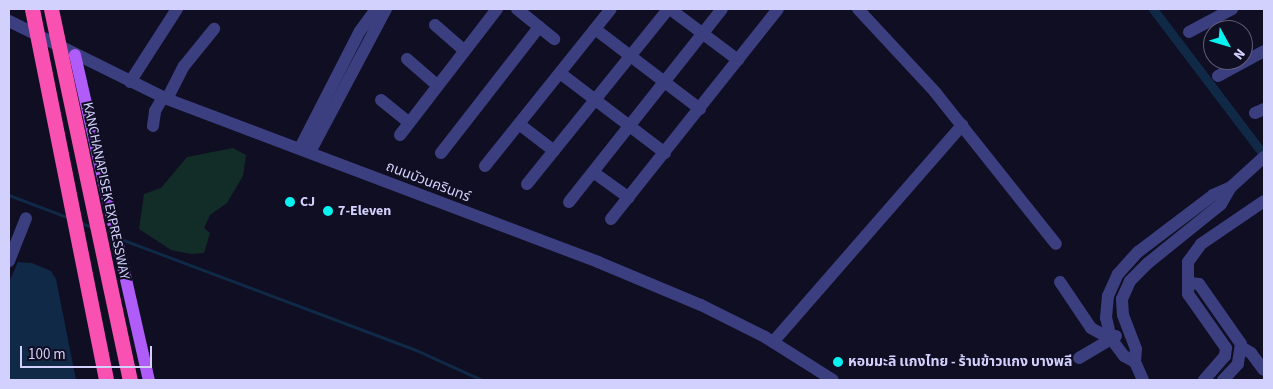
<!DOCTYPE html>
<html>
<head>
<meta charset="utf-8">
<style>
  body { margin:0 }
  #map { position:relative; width:1273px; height:389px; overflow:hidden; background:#100e22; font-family:"Source Sans 3","Noto Sans Thai",sans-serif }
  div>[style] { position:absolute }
  .green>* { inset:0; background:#122c28 }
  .water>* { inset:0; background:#0f2946 }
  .stream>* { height:2.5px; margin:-1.25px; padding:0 1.25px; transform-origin:1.25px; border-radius:1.25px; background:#0f2946 }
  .canal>* { height:9px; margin:-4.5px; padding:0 4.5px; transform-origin:4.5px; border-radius:4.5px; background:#0f2946 }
  .minor>* { height:12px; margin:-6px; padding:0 6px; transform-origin:6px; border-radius:6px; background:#3b3f80 }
  .major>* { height:12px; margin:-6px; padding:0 6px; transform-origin:6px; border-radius:6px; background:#af5cf9 }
  .highway-bridge>* { height:15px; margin:-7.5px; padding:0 7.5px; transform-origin:7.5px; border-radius:7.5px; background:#f951b2 }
  .dots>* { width:14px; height:14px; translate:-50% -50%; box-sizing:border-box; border:2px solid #100e22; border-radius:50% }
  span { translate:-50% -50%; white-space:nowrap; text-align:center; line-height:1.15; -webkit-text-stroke:4px #100e22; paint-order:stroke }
  .street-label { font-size:14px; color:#d2d1fd }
  .poi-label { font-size:14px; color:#d2d1fd; font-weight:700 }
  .left { translate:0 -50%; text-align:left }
  .frame { position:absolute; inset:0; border:10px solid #d2d1fd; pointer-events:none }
  .north { position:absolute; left:1203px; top:20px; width:50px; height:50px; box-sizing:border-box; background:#100e22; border:1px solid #5e5c7a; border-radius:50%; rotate:129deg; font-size:14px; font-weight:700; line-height:20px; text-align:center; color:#d2d1fd }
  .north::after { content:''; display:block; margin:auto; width:18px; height:22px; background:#08f2f2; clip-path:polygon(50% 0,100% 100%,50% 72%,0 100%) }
  .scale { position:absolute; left:20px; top:346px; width:132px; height:22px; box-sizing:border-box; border:2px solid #d2d1fd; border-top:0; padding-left:6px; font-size:15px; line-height:18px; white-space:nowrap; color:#d2d1fd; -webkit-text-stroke:4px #100e22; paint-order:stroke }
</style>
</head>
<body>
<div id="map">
  <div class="green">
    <i style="clip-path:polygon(233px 148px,246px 155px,243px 176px,227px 203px,210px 215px,204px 228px,210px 233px,204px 253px,191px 254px,171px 250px,139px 229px,144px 194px,161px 188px,187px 157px)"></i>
  </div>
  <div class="water">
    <i style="clip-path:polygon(18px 262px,32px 263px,51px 271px,56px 279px,76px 380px,9px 379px,9px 282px)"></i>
  </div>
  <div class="stream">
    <i style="left:9px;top:195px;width:62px;rotate:20.8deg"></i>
    <i style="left:81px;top:223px;width:12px;rotate:20deg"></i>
    <i style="left:121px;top:239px;width:315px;rotate:20.6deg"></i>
    <i style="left:416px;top:350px;width:72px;rotate:24.4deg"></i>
  </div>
  <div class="canal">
    <i style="left:1153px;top:9px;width:183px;rotate:52.8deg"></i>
  </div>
  <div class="minor">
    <i style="left:517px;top:9px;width:48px;rotate:39deg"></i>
    <i style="left:670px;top:9px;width:85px;rotate:36.9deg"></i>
    <i style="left:858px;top:9px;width:113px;rotate:47.1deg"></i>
    <i style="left:935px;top:92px;width:194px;rotate:51.5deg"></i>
    <i style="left:9px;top:21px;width:176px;rotate:26.3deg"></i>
    <i style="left:167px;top:99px;width:461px;rotate:20.7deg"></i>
    <i style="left:598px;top:262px;width:112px;rotate:22.7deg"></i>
    <i style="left:701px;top:305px;width:72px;rotate:26.6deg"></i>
    <i style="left:765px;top:337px;width:80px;rotate:32.3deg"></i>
    <i style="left:435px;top:25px;width:38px;rotate:41deg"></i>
    <i style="left:595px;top:29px;width:132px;rotate:37.3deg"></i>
    <i style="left:1189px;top:32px;width:49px;rotate:-28.1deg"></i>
    <i style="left:407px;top:59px;width:40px;rotate:41deg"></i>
    <i style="left:560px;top:73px;width:132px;rotate:37.3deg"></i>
    <i style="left:1218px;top:76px;width:52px;rotate:-28.5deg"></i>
    <i style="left:130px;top:82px;width:87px;rotate:-57.2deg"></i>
    <i style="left:167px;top:99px;width:37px;rotate:-63deg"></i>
    <i style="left:184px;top:66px;width:48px;rotate:-51deg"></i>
    <i style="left:381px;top:100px;width:36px;rotate:39deg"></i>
    <i style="left:1255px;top:113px;width:10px;rotate:-24deg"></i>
    <i style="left:519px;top:124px;width:44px;rotate:37.6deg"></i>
    <i style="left:153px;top:126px;width:15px;rotate:-82deg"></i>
    <i style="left:155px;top:111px;width:16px;rotate:-60deg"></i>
    <i style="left:400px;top:135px;width:159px;rotate:-52.4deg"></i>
    <i style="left:300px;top:148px;width:131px;rotate:-62.9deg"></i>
    <i style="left:360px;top:31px;width:27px;rotate:-54deg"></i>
    <i style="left:310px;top:152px;width:162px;rotate:-62deg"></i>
    <i style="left:441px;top:153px;width:160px;rotate:-52.1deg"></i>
    <i style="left:485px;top:166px;width:201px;rotate:-51.3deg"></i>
    <i style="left:593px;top:172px;width:44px;rotate:35.8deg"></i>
    <i style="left:527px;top:184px;width:225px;rotate:-51.1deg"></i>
    <i style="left:569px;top:202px;width:246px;rotate:-51.6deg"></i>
    <i style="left:611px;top:219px;width:268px;rotate:-51.5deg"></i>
    <i style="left:9px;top:261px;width:46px;rotate:-68.4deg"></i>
    <i style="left:1060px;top:282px;width:55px;rotate:56deg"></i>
    <i style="left:1091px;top:328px;width:23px;rotate:29deg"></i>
    <i style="left:1189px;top:283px;width:10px;rotate:6deg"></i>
    <i style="left:1199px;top:284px;width:73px;rotate:55deg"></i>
    <i style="left:1241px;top:344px;width:20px;rotate:99deg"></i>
    <i style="left:1238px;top:364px;width:22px;rotate:133deg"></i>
    <i style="left:773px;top:342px;width:288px;rotate:-48.9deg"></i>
    <i style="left:1241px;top:347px;width:12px;rotate:31deg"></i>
    <i style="left:1251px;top:353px;width:21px;rotate:53deg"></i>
    <i style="left:1079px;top:358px;width:43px;rotate:-30.7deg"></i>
    <i style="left:1135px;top:362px;width:13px;rotate:-151deg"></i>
    <i style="left:1124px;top:356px;width:21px;rotate:-127deg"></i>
    <i style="left:1111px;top:339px;width:22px;rotate:-103deg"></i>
    <i style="left:1106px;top:318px;width:22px;rotate:-85deg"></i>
    <i style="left:1108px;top:296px;width:24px;rotate:-66deg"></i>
    <i style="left:1118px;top:274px;width:30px;rotate:-48deg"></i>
    <i style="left:1138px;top:252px;width:94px;rotate:-37.2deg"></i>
    <i style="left:1213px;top:195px;width:20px;rotate:-24deg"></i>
    <i style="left:1231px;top:187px;width:45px;rotate:-42.3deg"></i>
    <i style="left:1143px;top:380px;width:20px;rotate:-114deg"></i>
    <i style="left:1135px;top:362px;width:13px;rotate:-86deg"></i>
    <i style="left:1136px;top:349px;width:36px;rotate:-111deg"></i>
    <i style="left:1123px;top:315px;width:16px;rotate:-94deg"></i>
    <i style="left:1122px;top:299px;width:20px;rotate:-66deg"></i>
    <i style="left:1130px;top:281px;width:25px;rotate:-45deg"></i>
    <i style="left:1148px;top:263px;width:94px;rotate:-38.9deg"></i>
    <i style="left:1221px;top:204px;width:20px;rotate:-60deg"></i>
    <i style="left:1204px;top:380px;width:32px;rotate:-49deg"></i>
    <i style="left:1225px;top:356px;width:8px;rotate:-83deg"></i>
    <i style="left:1226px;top:348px;width:66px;rotate:-125.1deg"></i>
    <i style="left:1188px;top:294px;width:32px;rotate:-90deg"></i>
    <i style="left:1188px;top:262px;width:22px;rotate:-54deg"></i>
    <i style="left:1201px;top:244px;width:76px;rotate:-34.3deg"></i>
  </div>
  <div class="major">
    <i style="left:75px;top:55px;width:333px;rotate:77.2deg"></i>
  </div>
  <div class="highway-bridge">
    <i style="left:32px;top:9px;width:378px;rotate:78.7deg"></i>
    <i style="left:51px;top:9px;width:379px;rotate:78deg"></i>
  </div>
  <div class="dots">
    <i style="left:290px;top:202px;background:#08f2f2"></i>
    <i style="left:328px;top:211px;background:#08f2f2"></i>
    <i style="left:838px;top:362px;background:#08f2f2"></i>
  </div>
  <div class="street-label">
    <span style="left:428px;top:182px;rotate:21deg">ถนนบัวนครินทร์</span>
    <span style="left:106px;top:191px;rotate:78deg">KANCHANAPISEK EXPRESSWAY</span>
  </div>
  <div class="poi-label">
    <span class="left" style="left:300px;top:202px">CJ</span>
    <span class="left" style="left:338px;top:211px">7-Eleven</span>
    <span class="left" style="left:848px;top:362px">หอมมะลิ เเกงไทย - ร้านข้าวแกง บางพลี</span>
  </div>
  <div class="frame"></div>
  <div class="north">N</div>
  <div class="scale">100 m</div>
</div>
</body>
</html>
